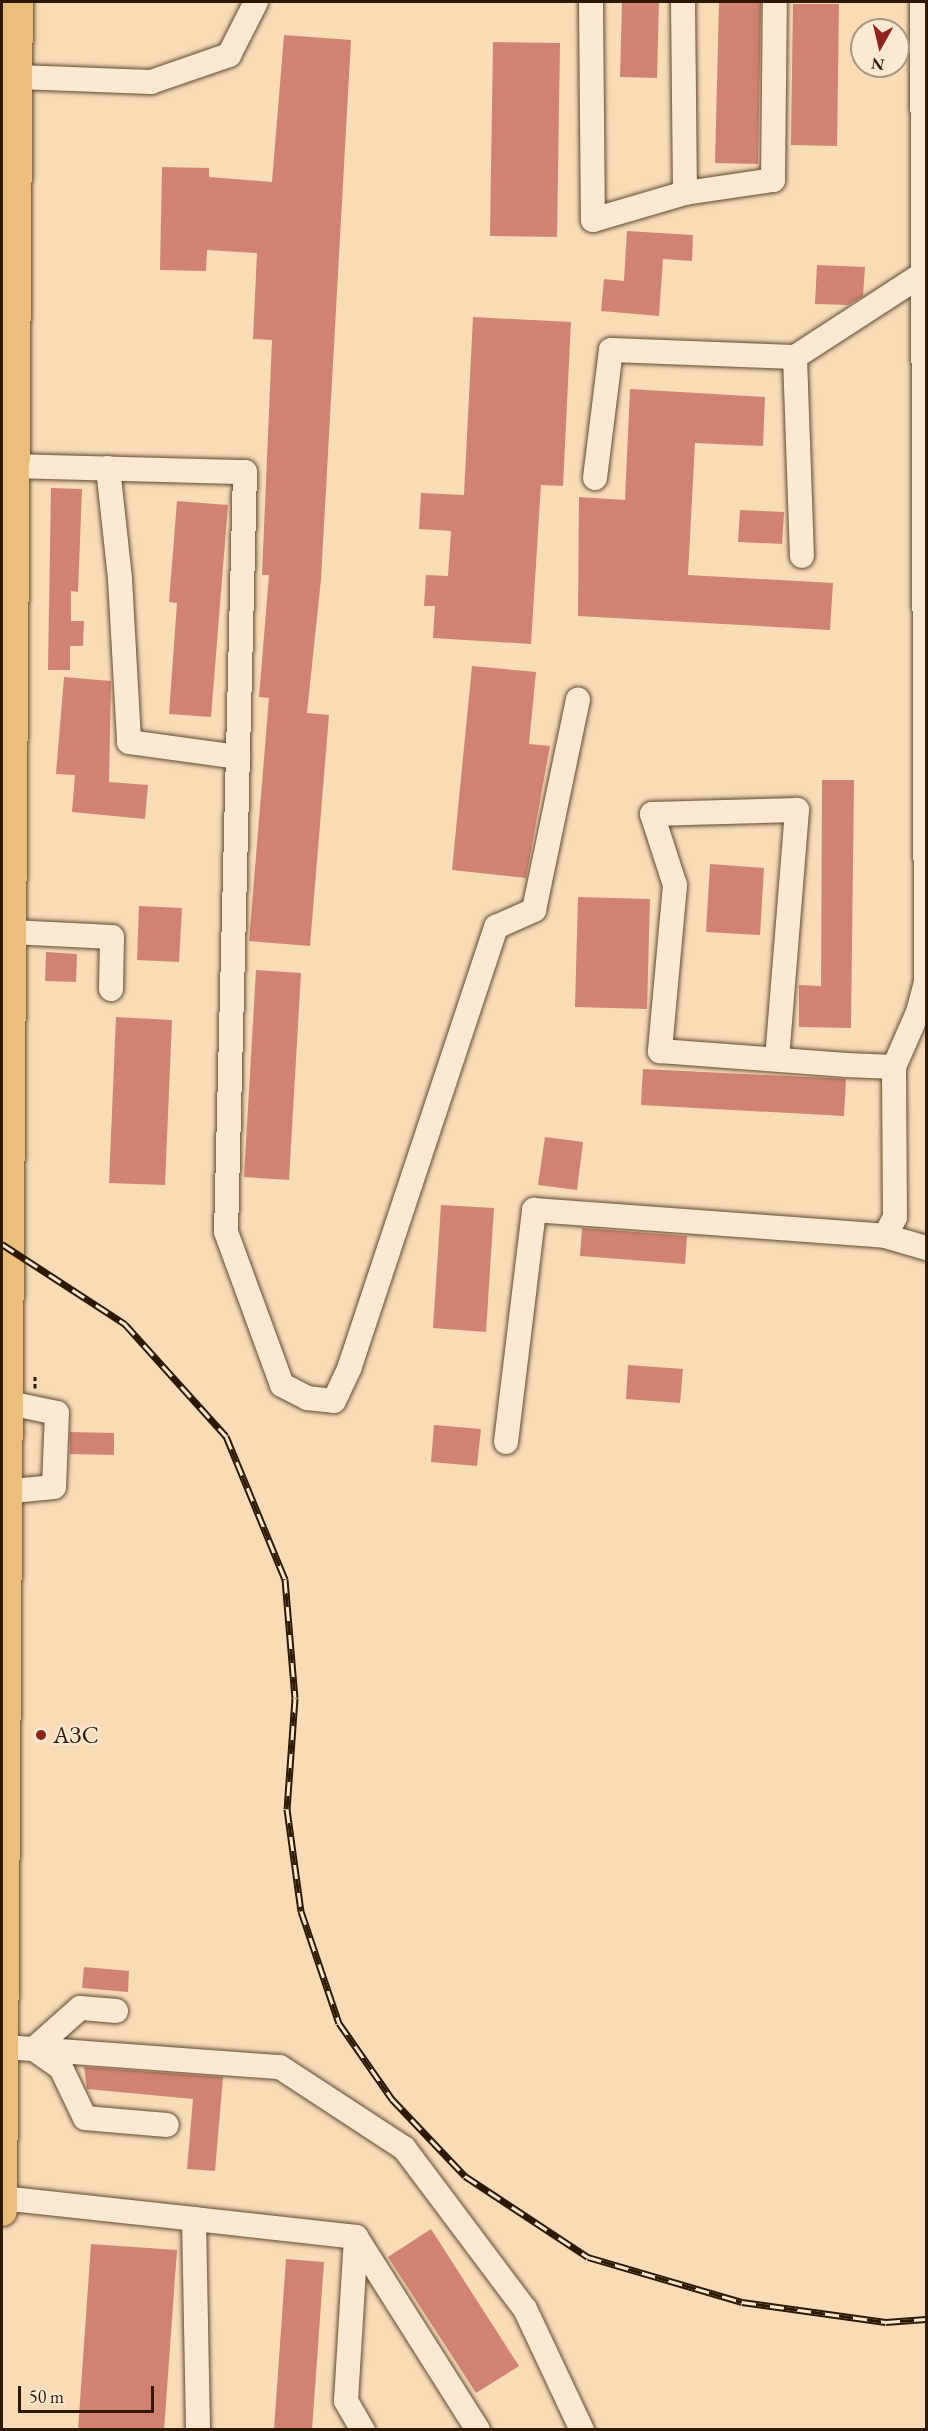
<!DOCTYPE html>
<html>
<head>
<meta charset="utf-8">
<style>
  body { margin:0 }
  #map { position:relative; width:928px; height:2431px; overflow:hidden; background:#f7dcb6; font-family:"EB Garamond",serif }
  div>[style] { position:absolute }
  .building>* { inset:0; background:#d08470 }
  .path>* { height:3px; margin-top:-1.5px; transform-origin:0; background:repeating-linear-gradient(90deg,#2e1900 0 4.5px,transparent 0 7.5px) }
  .roads { filter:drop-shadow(0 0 2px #604a2e) drop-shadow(0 0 2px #604a2e) }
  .minor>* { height:24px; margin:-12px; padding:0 12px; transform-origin:12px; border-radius:12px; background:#fae8d0 }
  .major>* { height:30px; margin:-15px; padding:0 15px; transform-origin:15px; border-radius:15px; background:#ecbe7b }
  .rail>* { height:7px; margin-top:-3.5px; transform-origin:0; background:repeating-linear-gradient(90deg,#fae8d0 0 14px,#2e1900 0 28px); box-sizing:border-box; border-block:2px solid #2e1900 }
  .dots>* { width:16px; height:16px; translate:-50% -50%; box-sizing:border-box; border:3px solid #fae8d0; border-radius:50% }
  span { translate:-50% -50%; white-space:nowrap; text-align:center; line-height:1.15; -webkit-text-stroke:4.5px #fae8d0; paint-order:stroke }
  .poi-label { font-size:24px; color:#2e1900 }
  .left { translate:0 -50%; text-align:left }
  .frame { position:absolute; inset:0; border:3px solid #2e1900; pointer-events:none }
  .north { position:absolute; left:850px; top:18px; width:60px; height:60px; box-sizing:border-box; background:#fae8d0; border:2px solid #a8957d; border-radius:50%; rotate:188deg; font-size:16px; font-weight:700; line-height:24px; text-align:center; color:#2e1900 }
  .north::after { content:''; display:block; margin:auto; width:21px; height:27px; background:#8f2418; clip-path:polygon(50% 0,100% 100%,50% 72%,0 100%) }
  .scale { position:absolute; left:18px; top:2386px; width:136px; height:27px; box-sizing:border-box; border:3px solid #2e1900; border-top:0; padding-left:8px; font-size:18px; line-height:21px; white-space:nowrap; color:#2e1900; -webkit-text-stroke:4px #fae8d0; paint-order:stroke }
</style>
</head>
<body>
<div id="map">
  <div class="building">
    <i style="clip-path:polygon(622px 2px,659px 2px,657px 78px,620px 77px)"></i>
    <i style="clip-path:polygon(719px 2px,761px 2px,758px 164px,715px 163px)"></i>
    <i style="clip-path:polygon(793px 4px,839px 4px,837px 146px,791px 145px)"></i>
    <i style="clip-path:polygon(284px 35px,351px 40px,321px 579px,307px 713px,329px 715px,310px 946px,249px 941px,269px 698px,259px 697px,269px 575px,262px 575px,272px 340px,253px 339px,257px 253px,207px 250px,206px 271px,160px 270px,162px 167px,209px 168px,209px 177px,272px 182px)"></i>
    <i style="clip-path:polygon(493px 42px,560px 43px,557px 237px,490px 236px)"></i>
    <i style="clip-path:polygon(627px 231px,693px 235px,692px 261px,663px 259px,659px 316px,601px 311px,604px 279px,624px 281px)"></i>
    <i style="clip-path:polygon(817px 265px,865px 267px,863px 296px,848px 305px,815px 304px)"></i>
    <i style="clip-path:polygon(473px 317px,571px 322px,563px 486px,541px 485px,531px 644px,433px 638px,435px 606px,424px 606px,426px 575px,448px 576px,451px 531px,419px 529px,421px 493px,464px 495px)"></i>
    <i style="clip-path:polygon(630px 389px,765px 397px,763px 446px,695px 443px,688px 575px,833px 583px,830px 630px,578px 616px,579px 497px,625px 500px)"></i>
    <i style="clip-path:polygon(51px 488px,82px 489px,78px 592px,71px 591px,71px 621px,84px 621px,83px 646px,70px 646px,70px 670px,48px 670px)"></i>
    <i style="clip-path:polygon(177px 501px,228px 505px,211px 717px,169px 714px,177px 603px,169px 602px)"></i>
    <i style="clip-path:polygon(740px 510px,784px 512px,782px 544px,738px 542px)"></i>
    <i style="clip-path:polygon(472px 666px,536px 672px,529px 744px,550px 746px,526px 878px,452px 870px)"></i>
    <i style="clip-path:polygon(64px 677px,111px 681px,109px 782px,148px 785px,145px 819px,72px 812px,75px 775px,56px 774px)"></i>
    <i style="clip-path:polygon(822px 780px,854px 780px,851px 1028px,799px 1027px,799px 985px,821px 986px)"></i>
    <i style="clip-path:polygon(710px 864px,764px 868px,760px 935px,706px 932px)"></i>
    <i style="clip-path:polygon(578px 897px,650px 899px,647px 1009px,575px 1007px)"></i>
    <i style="clip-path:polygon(139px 906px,182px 908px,179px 962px,137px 960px)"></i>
    <i style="clip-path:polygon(46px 952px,77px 954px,76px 982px,45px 981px)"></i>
    <i style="clip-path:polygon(256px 970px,301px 973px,289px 1180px,244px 1177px)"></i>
    <i style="clip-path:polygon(116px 1017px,172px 1020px,165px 1185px,109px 1183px)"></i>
    <i style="clip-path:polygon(643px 1069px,846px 1079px,844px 1116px,641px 1105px)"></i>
    <i style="clip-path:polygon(545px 1137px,583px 1142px,577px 1190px,538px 1185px)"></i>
    <i style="clip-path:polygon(441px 1205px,494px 1208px,486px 1332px,433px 1328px)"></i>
    <i style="clip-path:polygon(582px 1228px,687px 1236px,685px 1264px,580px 1256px)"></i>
    <i style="clip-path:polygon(628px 1365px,683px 1369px,680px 1403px,626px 1399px)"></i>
    <i style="clip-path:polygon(434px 1425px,481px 1429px,477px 1466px,431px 1462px)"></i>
    <i style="clip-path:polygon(70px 1432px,114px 1433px,114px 1455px,70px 1454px)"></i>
    <i style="clip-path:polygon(84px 1967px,129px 1971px,128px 1992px,82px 1988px)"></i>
    <i style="clip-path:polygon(84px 2067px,223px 2077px,215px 2171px,187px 2169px,193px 2099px,87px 2089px)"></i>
    <i style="clip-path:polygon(431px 2229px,519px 2366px,476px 2393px,388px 2257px)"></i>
    <i style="clip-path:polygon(91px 2244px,177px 2250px,164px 2430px,78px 2430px)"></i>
    <i style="clip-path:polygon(286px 2259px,324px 2262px,312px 2430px,274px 2430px)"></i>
  </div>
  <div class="path">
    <i style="left:35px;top:1388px;width:14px;rotate:-90deg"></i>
  </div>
  <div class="roads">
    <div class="minor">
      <i style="left:591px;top:2px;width:218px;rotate:89.5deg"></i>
      <i style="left:593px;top:220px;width:96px;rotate:-16.4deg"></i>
      <i style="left:685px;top:193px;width:89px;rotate:-8.4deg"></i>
      <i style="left:773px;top:180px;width:178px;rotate:-89.4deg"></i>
      <i style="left:683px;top:2px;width:191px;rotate:89.4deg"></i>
      <i style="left:18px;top:77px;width:133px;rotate:2.2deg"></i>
      <i style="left:151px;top:82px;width:83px;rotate:-19.1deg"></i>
      <i style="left:229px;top:55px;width:59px;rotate:-63deg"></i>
      <i style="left:795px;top:357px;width:199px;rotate:88deg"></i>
      <i style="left:13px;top:466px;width:232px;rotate:1.5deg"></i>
      <i style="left:245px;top:472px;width:760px;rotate:91.43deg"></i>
      <i style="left:226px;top:1232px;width:163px;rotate:69.9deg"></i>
      <i style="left:282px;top:1385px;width:28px;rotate:27deg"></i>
      <i style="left:307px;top:1398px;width:27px;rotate:6deg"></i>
      <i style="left:334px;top:1401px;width:38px;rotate:-65deg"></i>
      <i style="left:350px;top:1366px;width:463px;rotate:-71.6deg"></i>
      <i style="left:496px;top:927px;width:42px;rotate:-24.1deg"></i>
      <i style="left:534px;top:910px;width:215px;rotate:-78.2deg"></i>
      <i style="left:108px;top:468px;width:112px;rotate:83.8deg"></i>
      <i style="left:120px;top:579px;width:163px;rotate:86.8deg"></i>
      <i style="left:129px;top:742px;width:110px;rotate:7.8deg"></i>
      <i style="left:595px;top:478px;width:129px;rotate:-82.9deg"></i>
      <i style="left:611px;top:350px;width:184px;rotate:2.2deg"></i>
      <i style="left:795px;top:357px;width:153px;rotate:-33deg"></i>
      <i style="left:11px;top:932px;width:101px;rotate:2.8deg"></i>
      <i style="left:112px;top:937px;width:52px;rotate:91.1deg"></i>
      <i style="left:777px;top:1059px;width:250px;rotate:-85.4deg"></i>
      <i style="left:797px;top:810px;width:145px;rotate:178.4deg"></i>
      <i style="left:652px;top:814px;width:75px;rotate:72.1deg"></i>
      <i style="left:675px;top:885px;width:167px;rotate:95.2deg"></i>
      <i style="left:660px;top:1051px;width:187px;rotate:4.3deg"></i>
      <i style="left:846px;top:1065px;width:48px;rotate:2.4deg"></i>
      <i style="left:885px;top:1236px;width:21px;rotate:-62deg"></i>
      <i style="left:895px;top:1217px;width:150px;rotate:-90.4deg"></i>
      <i style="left:894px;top:1067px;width:60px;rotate:-66.4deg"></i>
      <i style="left:918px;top:1012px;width:31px;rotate:-75deg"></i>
      <i style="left:926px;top:982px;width:980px;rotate:-90.23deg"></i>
      <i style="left:506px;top:1442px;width:234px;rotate:-83.1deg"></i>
      <i style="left:534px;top:1210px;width:352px;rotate:4.2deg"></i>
      <i style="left:885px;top:1236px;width:43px;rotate:16.3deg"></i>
      <i style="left:2px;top:1492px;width:52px;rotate:-5.5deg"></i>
      <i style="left:54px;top:1487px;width:74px;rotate:-87.7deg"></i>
      <i style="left:57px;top:1413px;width:49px;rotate:-168.2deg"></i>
      <i style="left:116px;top:2011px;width:36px;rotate:-175deg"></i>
      <i style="left:80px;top:2008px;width:62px;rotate:138.3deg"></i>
      <i style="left:34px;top:2049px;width:33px;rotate:35deg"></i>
      <i style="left:61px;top:2068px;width:55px;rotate:64.4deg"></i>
      <i style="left:85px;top:2118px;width:82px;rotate:4.9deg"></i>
      <i style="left:5px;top:2047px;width:276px;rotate:4.2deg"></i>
      <i style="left:280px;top:2067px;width:148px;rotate:33.2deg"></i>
      <i style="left:404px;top:2148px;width:201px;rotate:53.1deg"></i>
      <i style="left:525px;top:2309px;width:134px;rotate:64.8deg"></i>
      <i style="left:2px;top:2198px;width:193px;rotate:6.2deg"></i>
      <i style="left:194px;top:2219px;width:211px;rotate:88.9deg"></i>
      <i style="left:194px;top:2219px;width:163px;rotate:6.3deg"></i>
      <i style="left:356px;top:2237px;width:164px;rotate:93.5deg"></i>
      <i style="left:346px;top:2401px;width:34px;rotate:60deg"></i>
      <i style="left:356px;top:2237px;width:228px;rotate:57.7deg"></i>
    </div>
    <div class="major">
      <i style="left:2px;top:2211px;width:2209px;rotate:-89.59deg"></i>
    </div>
  </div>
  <div class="rail">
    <i style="left:2px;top:1244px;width:147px;rotate:33deg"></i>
    <i style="left:125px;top:1324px;width:151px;rotate:48deg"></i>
    <i style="left:226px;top:1436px;width:155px;rotate:67.6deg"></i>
    <i style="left:285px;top:1579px;width:119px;rotate:85.2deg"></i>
    <i style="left:295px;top:1698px;width:111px;rotate:94.1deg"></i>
    <i style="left:287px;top:1809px;width:103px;rotate:82.2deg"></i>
    <i style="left:301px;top:1911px;width:118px;rotate:71.3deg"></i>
    <i style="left:339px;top:2023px;width:93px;rotate:55.1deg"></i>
    <i style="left:392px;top:2099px;width:106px;rotate:46.5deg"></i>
    <i style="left:465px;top:2176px;width:147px;rotate:33.4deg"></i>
    <i style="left:588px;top:2257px;width:160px;rotate:16.3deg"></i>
    <i style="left:742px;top:2302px;width:145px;rotate:7.9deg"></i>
    <i style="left:886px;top:2322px;width:40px;rotate:-4.3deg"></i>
  </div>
  <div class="dots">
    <i style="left:41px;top:1735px;background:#8f2418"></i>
  </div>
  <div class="poi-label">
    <span class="left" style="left:53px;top:1735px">АЗС</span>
  </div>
  <div class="frame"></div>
  <div class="north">N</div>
  <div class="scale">50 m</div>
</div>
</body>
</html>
